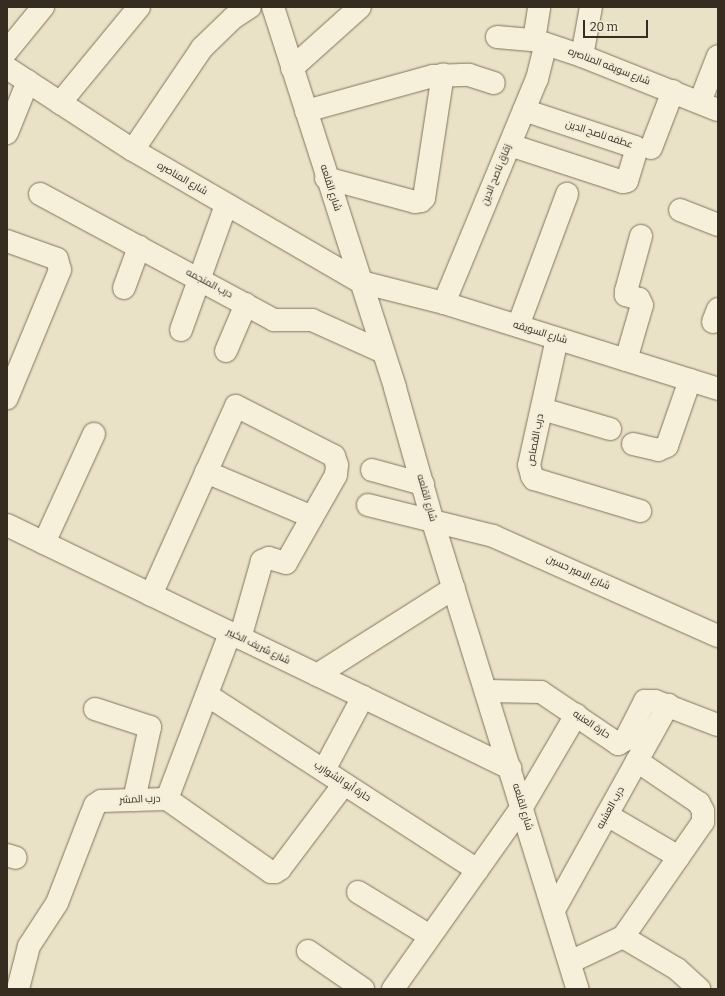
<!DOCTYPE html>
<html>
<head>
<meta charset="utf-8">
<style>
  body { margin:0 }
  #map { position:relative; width:725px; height:996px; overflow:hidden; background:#eae2c7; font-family:Bitter,Cairo,serif }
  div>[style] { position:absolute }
  .roads { filter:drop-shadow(0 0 1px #84745e) drop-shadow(0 0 1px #84745e) }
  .minor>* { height:22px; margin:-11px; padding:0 11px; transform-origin:11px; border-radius:11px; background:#f6efd9 }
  span { translate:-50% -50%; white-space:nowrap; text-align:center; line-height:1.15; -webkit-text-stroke:3px #f2ecd6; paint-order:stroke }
  .street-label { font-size:10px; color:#362c20 }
  .frame { position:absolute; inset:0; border:8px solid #362c20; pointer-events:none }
  .scale { position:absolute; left:583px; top:20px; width:65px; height:18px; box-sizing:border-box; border:2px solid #362c20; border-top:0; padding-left:5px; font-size:12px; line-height:14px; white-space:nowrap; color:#362c20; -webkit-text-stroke:3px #f2ecd6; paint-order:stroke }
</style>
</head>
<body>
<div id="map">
  <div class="roads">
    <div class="minor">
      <i style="left:273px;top:7px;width:400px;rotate:72.2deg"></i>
      <i style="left:395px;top:388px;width:139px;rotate:74.2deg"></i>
      <i style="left:433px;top:522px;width:489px;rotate:72.8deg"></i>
      <i style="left:497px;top:37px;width:37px;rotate:5deg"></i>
      <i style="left:534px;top:40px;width:51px;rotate:18.4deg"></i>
      <i style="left:582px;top:56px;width:146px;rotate:21.7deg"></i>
      <i style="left:534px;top:40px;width:33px;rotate:-81deg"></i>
      <i style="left:7px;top:51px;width:57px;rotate:-50.7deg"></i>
      <i style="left:582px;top:56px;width:50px;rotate:-79.6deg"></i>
      <i style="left:7px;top:68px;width:150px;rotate:33.1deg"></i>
      <i style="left:133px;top:150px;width:263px;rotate:30.1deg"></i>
      <i style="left:361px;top:282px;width:86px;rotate:14.2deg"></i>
      <i style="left:444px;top:303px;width:287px;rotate:17.4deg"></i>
      <i style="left:292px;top:68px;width:91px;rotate:-41.9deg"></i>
      <i style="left:700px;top:102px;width:49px;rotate:-68.6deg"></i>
      <i style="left:60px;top:103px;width:124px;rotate:-50.5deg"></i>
      <i style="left:306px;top:111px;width:132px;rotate:-15.4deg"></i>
      <i style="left:433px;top:76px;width:36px;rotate:-2deg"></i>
      <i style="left:469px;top:75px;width:26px;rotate:18deg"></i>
      <i style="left:7px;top:133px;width:56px;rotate:-68deg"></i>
      <i style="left:510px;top:145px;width:119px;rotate:18.1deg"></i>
      <i style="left:623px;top:182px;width:4px;rotate:-14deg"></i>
      <i style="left:627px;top:181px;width:34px;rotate:-73deg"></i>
      <i style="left:637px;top:149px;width:3px;rotate:-135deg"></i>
      <i style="left:635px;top:147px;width:117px;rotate:-161.6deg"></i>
      <i style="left:651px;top:148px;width:61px;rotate:-68.9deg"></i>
      <i style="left:133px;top:150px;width:123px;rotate:-55.9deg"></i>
      <i style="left:202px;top:48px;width:43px;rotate:-44.1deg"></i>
      <i style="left:233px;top:18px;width:20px;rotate:-33deg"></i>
      <i style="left:326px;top:178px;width:92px;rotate:15.1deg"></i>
      <i style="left:415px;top:202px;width:6px;rotate:-9deg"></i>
      <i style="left:421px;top:201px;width:4px;rotate:-45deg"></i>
      <i style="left:424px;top:198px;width:125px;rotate:-81.3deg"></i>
      <i style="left:40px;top:194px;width:266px;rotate:28.3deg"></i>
      <i style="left:274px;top:320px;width:38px"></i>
      <i style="left:312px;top:320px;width:78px;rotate:24.3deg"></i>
      <i style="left:680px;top:210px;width:41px;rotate:21.5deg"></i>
      <i style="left:7px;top:241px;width:53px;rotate:19.8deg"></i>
      <i style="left:57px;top:259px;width:11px;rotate:75deg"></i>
      <i style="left:60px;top:270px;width:139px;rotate:112.5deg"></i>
      <i style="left:124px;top:288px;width:44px;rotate:-69.9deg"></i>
      <i style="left:444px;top:303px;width:243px;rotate:-67.5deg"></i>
      <i style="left:537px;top:79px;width:36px;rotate:-76deg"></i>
      <i style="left:713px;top:322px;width:14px;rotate:-69deg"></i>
      <i style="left:518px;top:326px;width:141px;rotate:-69.6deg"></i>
      <i style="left:181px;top:330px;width:133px;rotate:-70.2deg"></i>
      <i style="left:557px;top:339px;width:129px;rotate:102.5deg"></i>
      <i style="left:529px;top:465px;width:11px;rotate:75deg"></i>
      <i style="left:532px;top:476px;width:4px;rotate:56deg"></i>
      <i style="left:534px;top:479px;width:111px;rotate:16.8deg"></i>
      <i style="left:226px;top:351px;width:51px;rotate:-66.9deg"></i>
      <i style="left:626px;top:360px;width:57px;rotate:-73.8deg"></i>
      <i style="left:642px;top:305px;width:7px;rotate:-117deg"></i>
      <i style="left:639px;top:299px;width:14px;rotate:-163deg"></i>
      <i style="left:626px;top:295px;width:4px;rotate:-90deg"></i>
      <i style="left:626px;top:291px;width:57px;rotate:-74.7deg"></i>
      <i style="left:542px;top:409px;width:71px;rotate:16.4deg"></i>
      <i style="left:633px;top:444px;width:26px;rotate:13deg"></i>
      <i style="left:658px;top:450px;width:10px;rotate:-24deg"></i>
      <i style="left:667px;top:446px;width:70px;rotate:-70.8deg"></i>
      <i style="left:372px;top:470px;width:53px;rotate:15.4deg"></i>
      <i style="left:206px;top:472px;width:115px;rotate:23deg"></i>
      <i style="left:368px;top:505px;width:129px;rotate:13.9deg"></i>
      <i style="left:493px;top:536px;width:246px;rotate:24deg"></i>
      <i style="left:7px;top:525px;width:559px;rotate:25.79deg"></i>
      <i style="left:44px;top:543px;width:120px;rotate:-65.4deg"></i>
      <i style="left:151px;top:595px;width:207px;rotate:-65.8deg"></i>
      <i style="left:236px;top:406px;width:110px;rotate:27deg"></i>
      <i style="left:334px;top:456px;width:9px;rotate:72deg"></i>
      <i style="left:337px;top:465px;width:10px;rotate:96deg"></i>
      <i style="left:336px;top:475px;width:101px;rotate:119.6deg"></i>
      <i style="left:286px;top:563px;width:18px;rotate:-164deg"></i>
      <i style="left:269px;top:558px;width:8px;rotate:157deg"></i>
      <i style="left:262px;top:561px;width:80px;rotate:105.9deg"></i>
      <i style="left:317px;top:675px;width:162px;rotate:-32.4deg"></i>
      <i style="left:486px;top:691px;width:55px;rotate:1deg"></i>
      <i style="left:541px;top:692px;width:93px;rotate:34deg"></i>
      <i style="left:618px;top:744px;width:8px;rotate:-30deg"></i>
      <i style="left:625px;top:740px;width:44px;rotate:-62.9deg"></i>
      <i style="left:645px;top:701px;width:10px"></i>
      <i style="left:655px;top:701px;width:67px;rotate:20.9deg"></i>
      <i style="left:207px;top:695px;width:322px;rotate:32.9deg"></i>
      <i style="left:95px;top:709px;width:58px;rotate:18.1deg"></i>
      <i style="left:150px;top:727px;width:75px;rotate:102.4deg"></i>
      <i style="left:324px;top:770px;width:83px;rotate:-61.9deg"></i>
      <i style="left:167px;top:799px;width:178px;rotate:-69.2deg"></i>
      <i style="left:607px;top:815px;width:83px;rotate:30.3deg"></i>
      <i style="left:7px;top:855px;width:9px;rotate:18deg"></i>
      <i style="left:358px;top:892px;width:84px;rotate:31.4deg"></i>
      <i style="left:554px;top:910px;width:235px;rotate:-60.9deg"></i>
      <i style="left:623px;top:937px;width:63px;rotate:30.7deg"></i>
      <i style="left:677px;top:969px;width:30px;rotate:42deg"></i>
      <i style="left:308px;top:951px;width:67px;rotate:34.6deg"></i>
      <i style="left:570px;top:962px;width:59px;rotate:-25.3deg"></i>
      <i style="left:623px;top:937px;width:140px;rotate:-55.2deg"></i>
      <i style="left:703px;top:822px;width:11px;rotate:-90deg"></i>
      <i style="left:703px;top:811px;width:9px;rotate:-117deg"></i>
      <i style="left:699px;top:803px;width:75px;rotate:-145.9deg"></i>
      <i style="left:18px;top:989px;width:44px;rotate:-75.7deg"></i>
      <i style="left:29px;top:946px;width:51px;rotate:-56.9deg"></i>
      <i style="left:57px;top:903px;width:94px;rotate:-68.9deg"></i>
      <i style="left:91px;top:815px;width:11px;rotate:-68deg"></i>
      <i style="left:95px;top:805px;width:7px;rotate:-34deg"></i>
      <i style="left:101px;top:801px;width:66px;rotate:-1.7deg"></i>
      <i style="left:167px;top:799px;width:127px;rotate:35.1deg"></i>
      <i style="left:271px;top:872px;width:4px"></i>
      <i style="left:275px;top:872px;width:6px;rotate:-31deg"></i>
      <i style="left:280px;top:869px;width:106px;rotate:-53deg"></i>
      <i style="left:393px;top:989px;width:223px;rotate:-54.7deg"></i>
      <i style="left:522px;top:807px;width:107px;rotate:-59.6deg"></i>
    </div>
  </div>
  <div class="street-label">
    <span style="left:609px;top:67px;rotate:21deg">شارع سويقه المناصره</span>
    <span style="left:599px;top:135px;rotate:18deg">عطفه ناصح الدين</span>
    <span style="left:497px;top:175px;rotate:-68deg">زقاق ناصح الدين</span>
    <span style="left:182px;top:179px;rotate:30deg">شارع المناصره</span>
    <span style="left:330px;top:188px;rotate:72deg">شارع القلعه</span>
    <span style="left:209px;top:284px;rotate:28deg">درب المنجمه</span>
    <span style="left:540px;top:333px;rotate:17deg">شارع السويقه</span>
    <span style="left:536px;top:440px;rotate:-79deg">درب القصاص</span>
    <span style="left:426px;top:498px;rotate:74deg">شارع القلعه</span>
    <span style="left:578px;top:573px;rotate:25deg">شارع الامير حسين</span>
    <span style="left:258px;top:647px;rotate:26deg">شارع شريف الكبير</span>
    <span style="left:591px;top:725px;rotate:34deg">حارة العنبه</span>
    <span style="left:342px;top:782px;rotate:33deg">حارة أبو الشوارب</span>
    <span style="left:140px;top:800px;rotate:-2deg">درب المشر</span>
    <span style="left:522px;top:807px;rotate:73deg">شارع القلعه</span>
    <span style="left:611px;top:808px;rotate:-61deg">درب العشبه</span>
  </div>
  <div class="frame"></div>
  <div class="scale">20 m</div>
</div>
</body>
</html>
